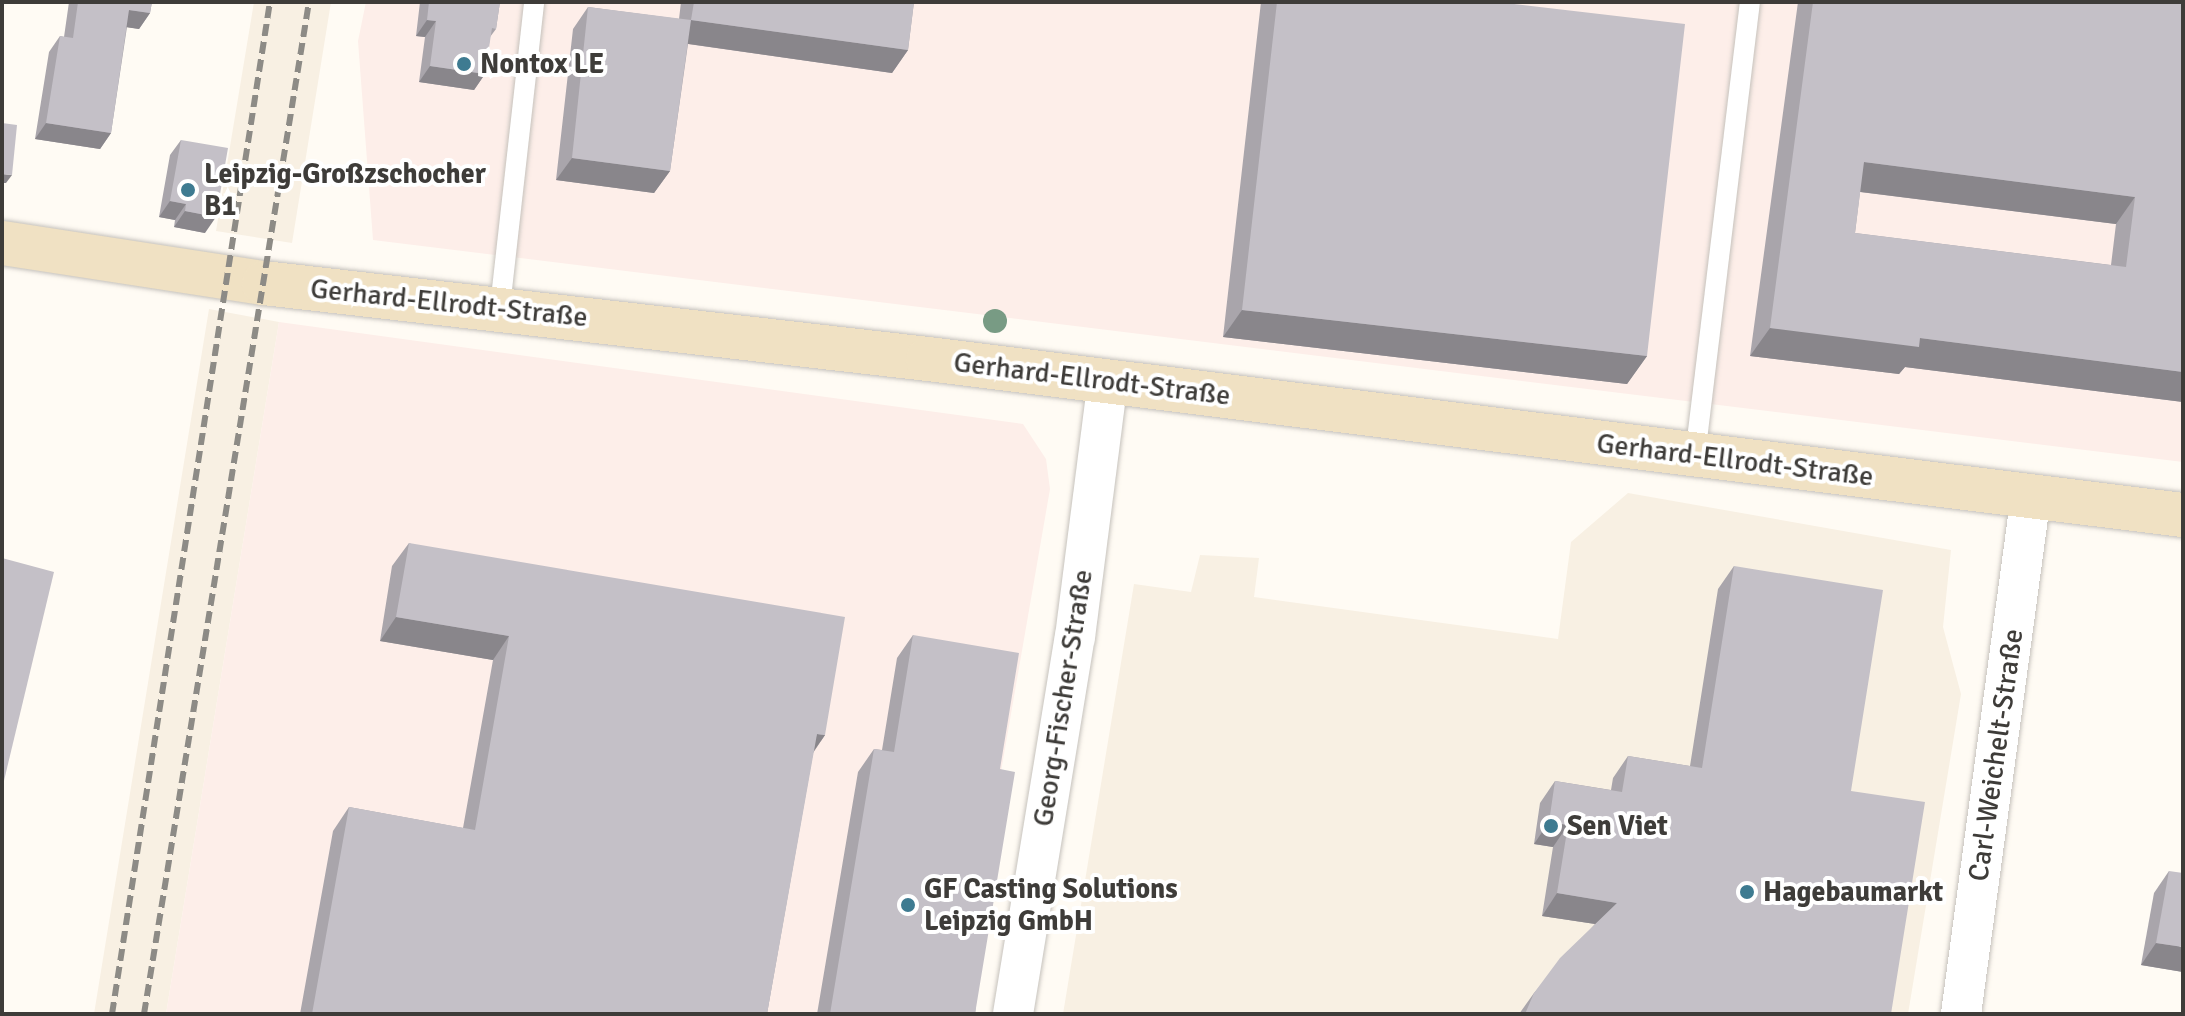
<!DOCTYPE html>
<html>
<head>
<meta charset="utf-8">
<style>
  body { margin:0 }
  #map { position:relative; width:2185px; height:1016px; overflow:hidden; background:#fffbf4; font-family:Signika,sans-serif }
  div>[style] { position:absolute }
  .built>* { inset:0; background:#f8f0e3 }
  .industrial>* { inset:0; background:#fdeee9 }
  .roads { filter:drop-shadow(0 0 2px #c6c2bc) drop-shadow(0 0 2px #c6c2bc) }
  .service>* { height:20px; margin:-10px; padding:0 10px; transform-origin:10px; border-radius:10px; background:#fff }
  .minor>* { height:40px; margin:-20px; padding:0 20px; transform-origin:20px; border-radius:20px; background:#fff }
  .secondary>* { height:44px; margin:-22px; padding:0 22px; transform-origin:22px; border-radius:22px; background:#f0e1c3 }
  .rail>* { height:6px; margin-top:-3px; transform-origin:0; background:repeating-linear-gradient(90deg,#8d8b86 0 12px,transparent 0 18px) }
  .trees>* { width:24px; height:24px; margin:-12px; border-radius:50%; background:#789b84 }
  .wall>* { inset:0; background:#a9a5ab }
  .shaded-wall>* { inset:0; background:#89868b }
  .building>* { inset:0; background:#c4c0c7 }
  .dots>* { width:22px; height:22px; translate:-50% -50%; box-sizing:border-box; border:4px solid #fff; border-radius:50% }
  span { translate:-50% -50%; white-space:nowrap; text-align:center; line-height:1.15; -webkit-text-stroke:8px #fff; paint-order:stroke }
  .poi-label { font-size:28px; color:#3e3c39; font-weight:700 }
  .left { translate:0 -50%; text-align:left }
  .street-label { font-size:28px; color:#3e3c39 }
  .frame { position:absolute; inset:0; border:4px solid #3e3c39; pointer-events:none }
</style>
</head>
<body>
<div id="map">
  <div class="built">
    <i style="clip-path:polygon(254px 2px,331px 2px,292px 243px,216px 231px)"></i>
    <i style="clip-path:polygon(209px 309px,279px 322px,166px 1014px,94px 1014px)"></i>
    <i style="clip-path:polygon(1628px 493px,1951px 550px,1943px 627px,1961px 694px,1908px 1014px,1063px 1014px,1134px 584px,1191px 592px,1200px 555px,1259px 558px,1254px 597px,1558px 639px,1571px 542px)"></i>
  </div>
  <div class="industrial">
    <i style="clip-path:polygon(366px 2px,2183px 2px,2183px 462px,373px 240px,358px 41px)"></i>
    <i style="clip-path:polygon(279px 322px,1023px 424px,1046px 459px,1050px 489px,959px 1014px,166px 1014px)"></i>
  </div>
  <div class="roads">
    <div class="service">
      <i style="left:500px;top:307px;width:307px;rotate:-83.6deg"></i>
      <i style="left:1695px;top:456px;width:457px;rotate:-83.1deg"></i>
    </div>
    <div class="minor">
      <i style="left:1013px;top:1014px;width:382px;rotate:-80.7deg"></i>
      <i style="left:1075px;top:637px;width:259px;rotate:-82.7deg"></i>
      <i style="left:1961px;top:1014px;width:524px;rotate:-82.32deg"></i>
    </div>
    <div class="secondary">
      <i style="left:2px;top:243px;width:265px;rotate:8.7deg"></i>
      <i style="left:264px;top:283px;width:668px;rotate:6.53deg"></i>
      <i style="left:928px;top:359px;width:1265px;rotate:7.09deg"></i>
    </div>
  </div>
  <div class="rail">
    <i style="left:112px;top:1014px;width:1024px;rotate:-81.13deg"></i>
    <i style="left:144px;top:1014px;width:1025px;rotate:-80.74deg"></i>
  </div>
  <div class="trees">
    <i style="left:995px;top:321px"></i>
  </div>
  <div class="wall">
    <i style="clip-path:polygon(69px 2px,152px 2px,150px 13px,139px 29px,127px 27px,111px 133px,100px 149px,35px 139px,49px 52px,60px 36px,64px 37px)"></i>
    <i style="clip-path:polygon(420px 2px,500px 2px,496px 29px,490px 37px,485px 74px,474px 90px,419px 82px,425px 37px,416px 36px)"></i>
    <i style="clip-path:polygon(681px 2px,914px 2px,908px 50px,892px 73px,688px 44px,670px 171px,654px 193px,556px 180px,573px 29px,588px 7px,679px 19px)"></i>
    <i style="clip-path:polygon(1261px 2px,1514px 2px,1514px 4px,1647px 356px,1627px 384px,1223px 337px)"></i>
    <i style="clip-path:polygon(evenodd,1798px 2px,2183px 2px,2183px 402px,1905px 367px,1899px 374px,1750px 356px,1798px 2px,1860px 192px,2116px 224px,2111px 265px,1855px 233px,1860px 192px)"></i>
    <i style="clip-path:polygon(181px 140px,205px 233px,174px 227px,175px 220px,159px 217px,170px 155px)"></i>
    <i style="clip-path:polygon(409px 543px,825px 735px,813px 753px,767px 1014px,300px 1014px,333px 831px,349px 807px,463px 828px,493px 660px,380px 641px,392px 566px)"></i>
    <i style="clip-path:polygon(1734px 566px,1851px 791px,1891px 1014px,1519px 1014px,1534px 993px,1595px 924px,1542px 916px,1553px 847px,1534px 844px,1540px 803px,1555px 781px,1611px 790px,1613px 778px,1628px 756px,1690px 766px,1718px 589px)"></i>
    <i style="clip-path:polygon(913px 635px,1000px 769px,975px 1014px,817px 1014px,858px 772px,874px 749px,882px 750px,897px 658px)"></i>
    <i style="clip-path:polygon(2169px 871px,2183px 972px,2141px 965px,2154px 893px)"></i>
  </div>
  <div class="shaded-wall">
    <i style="clip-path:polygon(129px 10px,150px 13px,139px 29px,118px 26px)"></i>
    <i style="clip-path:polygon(427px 20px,436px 21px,425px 37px,416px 36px)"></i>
    <i style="clip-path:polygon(691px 20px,908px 50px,892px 73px,675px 42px)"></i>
    <i style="clip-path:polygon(430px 66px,485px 74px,474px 90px,419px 82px)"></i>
    <i style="clip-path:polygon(46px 123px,111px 133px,100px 149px,35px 139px)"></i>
    <i style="clip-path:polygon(572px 158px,670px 171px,654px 193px,556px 180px)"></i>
    <i style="clip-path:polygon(1864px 162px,2135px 197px,2116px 224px,1845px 190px)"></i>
    <i style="clip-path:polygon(2px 174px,12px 175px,6px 183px,2px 183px)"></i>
    <i style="clip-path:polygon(170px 201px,186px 204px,175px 220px,159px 217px)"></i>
    <i style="clip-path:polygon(185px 211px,216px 217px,205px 233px,174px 227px)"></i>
    <i style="clip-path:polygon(1242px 310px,1647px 356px,1627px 384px,1223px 337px)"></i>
    <i style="clip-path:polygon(1770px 328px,1920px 338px,2183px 372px,2183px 402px,1905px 367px,1899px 374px,1750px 356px)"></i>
    <i style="clip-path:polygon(396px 617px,509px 636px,493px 660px,380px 641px)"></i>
    <i style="clip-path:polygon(817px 734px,825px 735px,809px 758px)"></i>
    <i style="clip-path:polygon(1549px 822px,1568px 825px,1553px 847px,1534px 844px)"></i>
    <i style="clip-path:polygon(1557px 893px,1617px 903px,1602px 925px,1542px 916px)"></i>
    <i style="clip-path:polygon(2156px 943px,2183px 947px,2183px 972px,2141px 965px)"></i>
  </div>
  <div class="building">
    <i style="clip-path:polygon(78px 2px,152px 2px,150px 13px,129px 10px,111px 133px,46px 123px,60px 36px,73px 38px)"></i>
    <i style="clip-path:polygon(429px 2px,500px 2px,496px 29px,492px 28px,485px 74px,430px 66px,436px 21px,427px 20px)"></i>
    <i style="clip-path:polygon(694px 2px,914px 2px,908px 50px,691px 20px)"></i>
    <i style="clip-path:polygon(1277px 2px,1514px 2px,1514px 4px,1685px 24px,1647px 356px,1242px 310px)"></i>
    <i style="clip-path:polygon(evenodd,1813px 2px,2183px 2px,2183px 372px,1920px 338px,1919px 347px,1770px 328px,1813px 2px,1864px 162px,2135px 197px,2126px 267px,1855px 233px,1864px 162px)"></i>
    <i style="clip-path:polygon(588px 7px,691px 20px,670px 171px,572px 158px)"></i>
    <i style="clip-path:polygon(2px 123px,17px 125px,12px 175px,2px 174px)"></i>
    <i style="clip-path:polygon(181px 140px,228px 148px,216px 217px,185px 211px,186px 204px,170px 201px)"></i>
    <i style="clip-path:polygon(409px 543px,845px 617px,825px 735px,817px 734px,767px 1014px,312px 1014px,349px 807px,475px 830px,509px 636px,396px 617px)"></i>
    <i style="clip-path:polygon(2px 558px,54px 572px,2px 789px)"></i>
    <i style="clip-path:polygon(1734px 566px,1883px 590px,1851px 791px,1925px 802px,1891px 1014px,1525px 1014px,1534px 993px,1560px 958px,1617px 903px,1557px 893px,1568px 825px,1549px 822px,1555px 781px,1622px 792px,1628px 756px,1702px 768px)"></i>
    <i style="clip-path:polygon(913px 635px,1019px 653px,1000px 769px,1015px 772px,975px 1014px,830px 1014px,874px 749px,894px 752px)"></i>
    <i style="clip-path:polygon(2169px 871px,2183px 873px,2183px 947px,2156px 943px)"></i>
  </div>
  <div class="dots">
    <i style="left:464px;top:64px;background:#3e7b91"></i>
    <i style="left:188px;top:190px;background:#3e7b91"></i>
    <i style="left:1551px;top:826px;background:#3e7b91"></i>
    <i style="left:1747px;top:892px;background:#3e7b91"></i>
    <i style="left:908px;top:905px;background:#3e7b91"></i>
  </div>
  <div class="poi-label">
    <span class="left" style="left:480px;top:64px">Nontox LE</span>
    <span class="left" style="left:204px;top:190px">Leipzig-Großzschocher<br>B1</span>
    <span class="left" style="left:1567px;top:826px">Sen Viet</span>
    <span class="left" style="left:924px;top:905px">GF Casting Solutions<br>Leipzig GmbH</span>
    <span class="left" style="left:1763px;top:892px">Hagebaumarkt</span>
  </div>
  <div class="street-label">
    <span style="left:449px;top:303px;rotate:6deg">Gerhard-Ellrodt-Straße</span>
    <span style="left:1092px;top:379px;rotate:7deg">Gerhard-Ellrodt-Straße</span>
    <span style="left:1735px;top:460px;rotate:7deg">Gerhard-Ellrodt-Straße</span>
    <span style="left:1063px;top:698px;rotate:-81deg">Georg-Fischer-Straße</span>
    <span style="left:1996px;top:755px;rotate:-82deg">Carl-Weichelt-Straße</span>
  </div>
  <div class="frame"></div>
</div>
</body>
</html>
